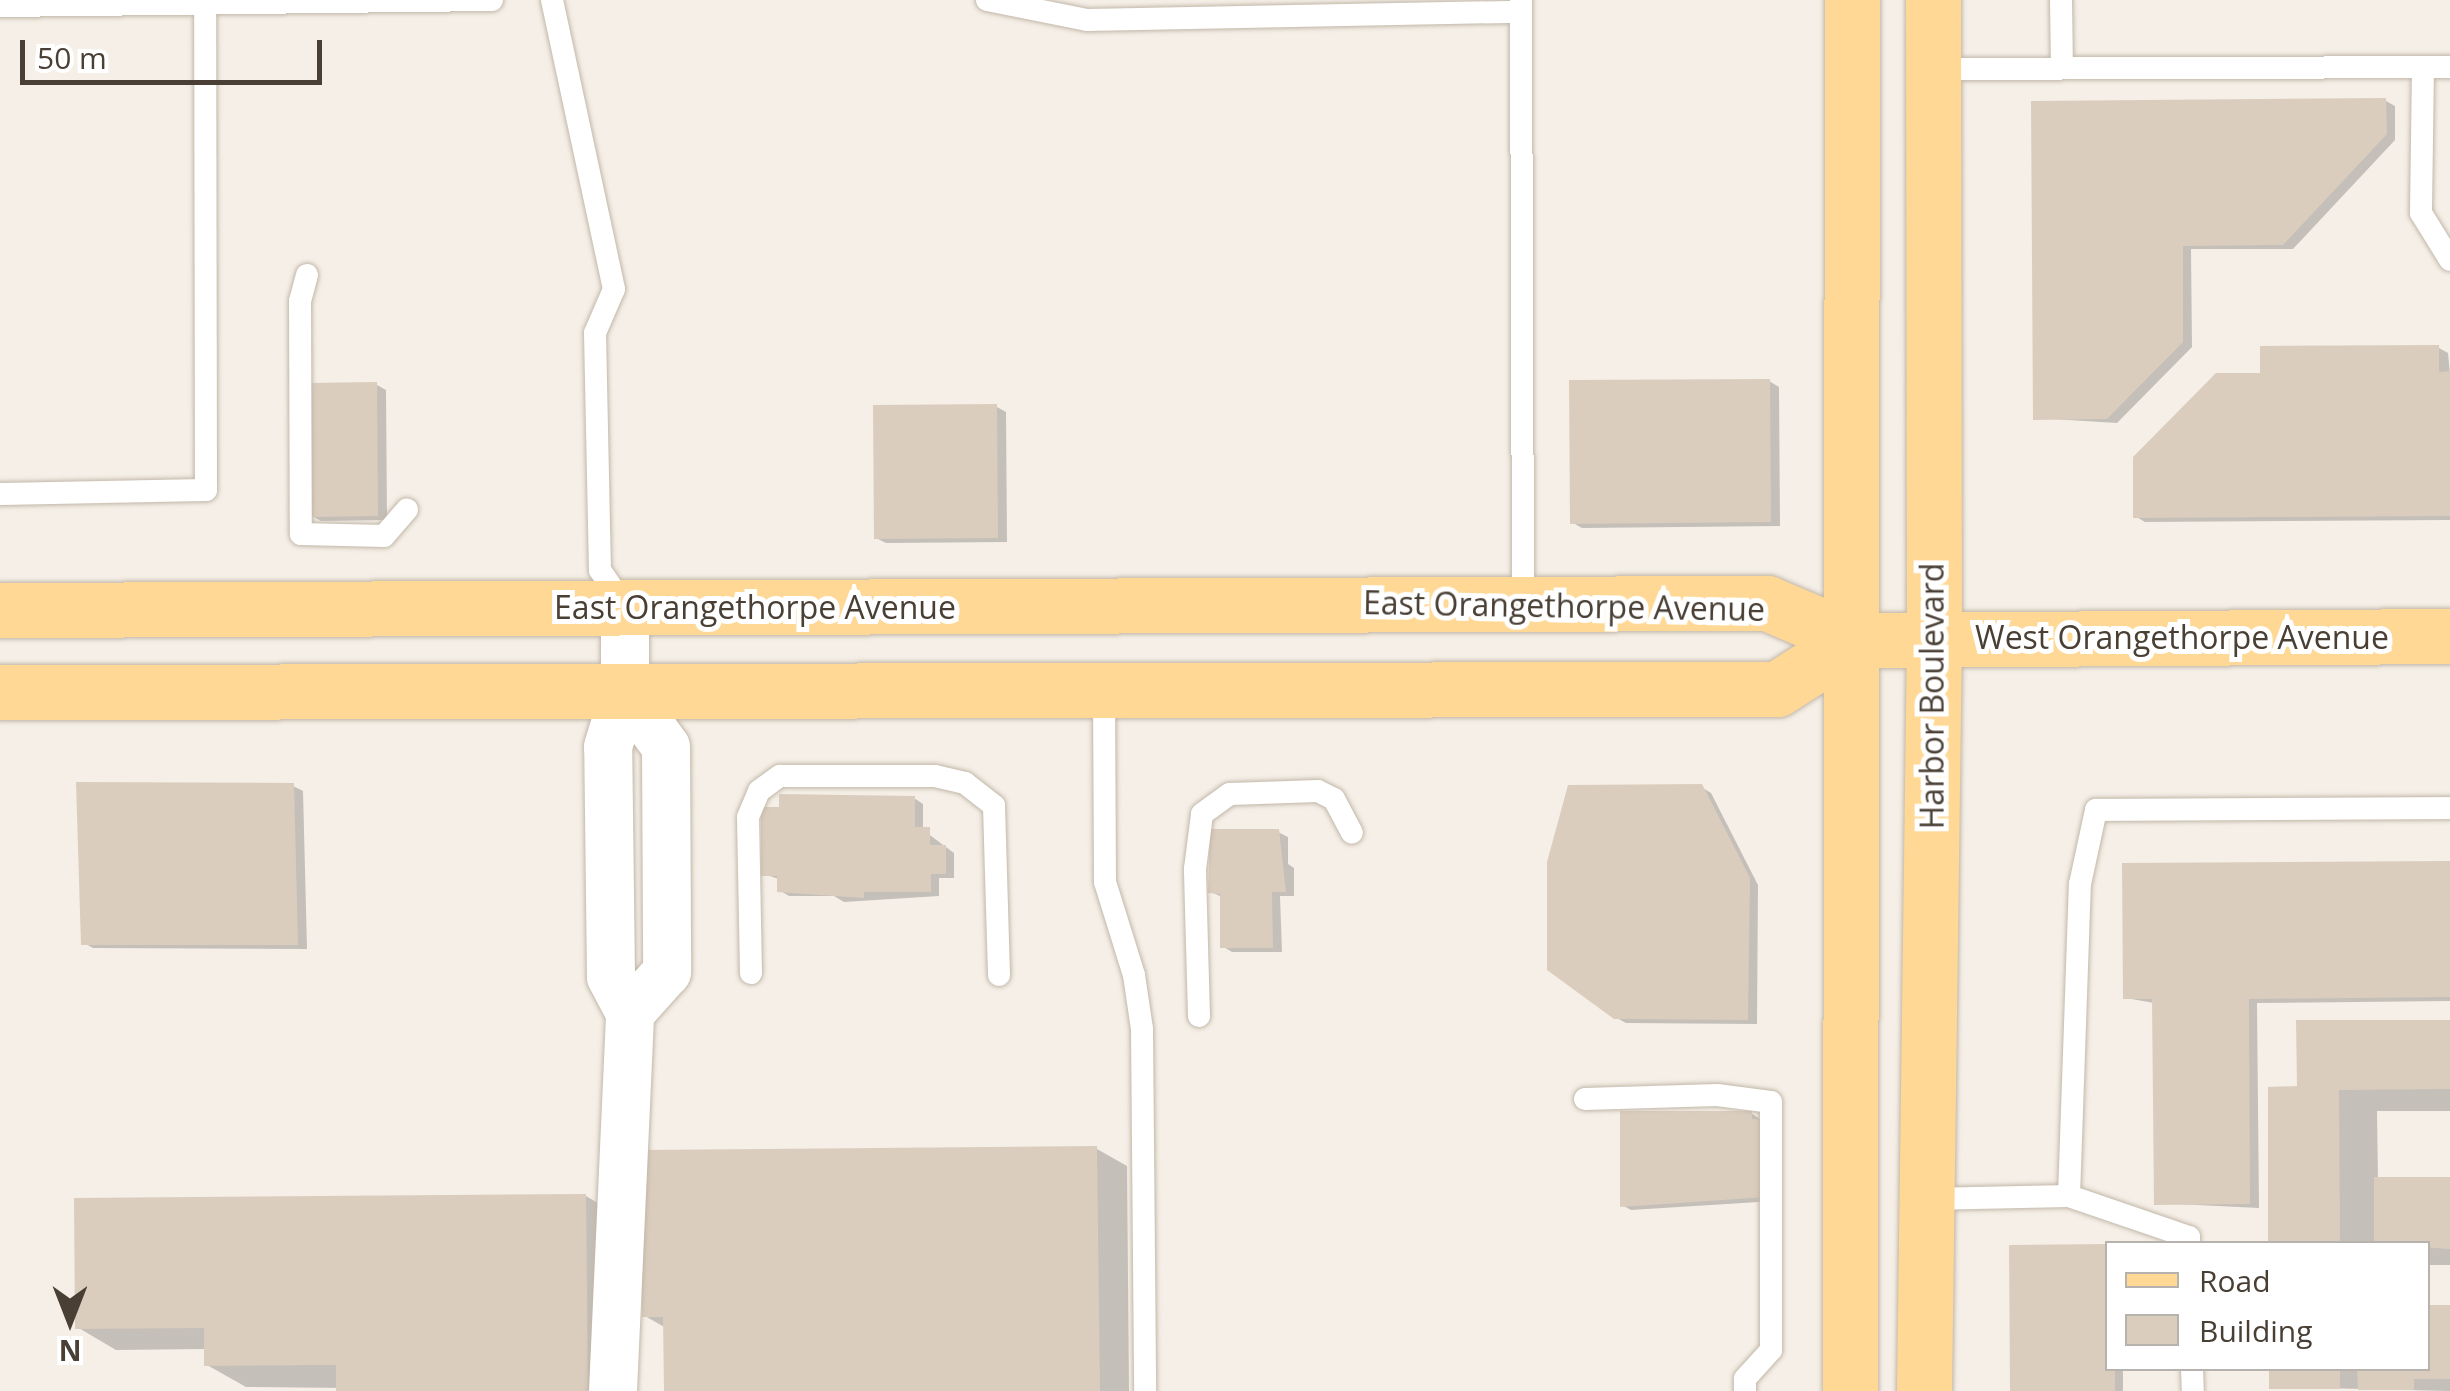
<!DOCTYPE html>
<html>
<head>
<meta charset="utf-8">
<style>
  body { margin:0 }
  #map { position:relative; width:2450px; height:1391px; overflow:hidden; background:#f5efe7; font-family:"Open Sans",sans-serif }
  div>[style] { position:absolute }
  .shadow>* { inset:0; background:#0003 }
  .building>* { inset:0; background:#dbcdbe }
  .roads { filter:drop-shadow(0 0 2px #c2b7a8) drop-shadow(0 0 2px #c2b7a8) }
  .service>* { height:22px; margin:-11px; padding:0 11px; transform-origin:11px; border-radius:11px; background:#fff }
  .minor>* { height:48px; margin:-24px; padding:0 24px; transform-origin:24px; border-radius:24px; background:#fff }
  .primary>* { height:55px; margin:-27.5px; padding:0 27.5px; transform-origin:27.5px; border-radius:27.5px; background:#ffd896 }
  span { translate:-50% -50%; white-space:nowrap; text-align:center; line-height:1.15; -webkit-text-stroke:10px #fff; paint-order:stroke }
  .street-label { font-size:32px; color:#493f35 }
  .legend { position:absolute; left:2105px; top:1241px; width:325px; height:130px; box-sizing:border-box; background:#fff; border:2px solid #b6b2ae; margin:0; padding:12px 18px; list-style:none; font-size:30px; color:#493f35 }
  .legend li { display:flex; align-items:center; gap:20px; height:50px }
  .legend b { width:50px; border:2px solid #b6b2ae }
  .north { position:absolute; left:20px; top:1271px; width:100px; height:100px; -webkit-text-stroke:8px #fff; paint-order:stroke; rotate:180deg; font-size:28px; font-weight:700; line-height:40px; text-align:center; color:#493f35 }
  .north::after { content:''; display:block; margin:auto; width:35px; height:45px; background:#493f35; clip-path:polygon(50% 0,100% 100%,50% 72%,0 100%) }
  .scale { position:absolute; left:20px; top:40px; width:302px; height:45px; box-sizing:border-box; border:5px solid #493f35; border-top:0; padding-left:12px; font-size:30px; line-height:35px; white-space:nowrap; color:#493f35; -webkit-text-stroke:8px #fff; paint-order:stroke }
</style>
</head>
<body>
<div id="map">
  <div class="shadow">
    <i style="clip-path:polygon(2386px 101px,2395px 106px,2395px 140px,2293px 249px,2191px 249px,2192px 347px,2117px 423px,2036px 418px,2034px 103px)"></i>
    <i style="clip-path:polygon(2439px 348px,2448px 353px,2450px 374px,2450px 520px,2145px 522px,2135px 516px,2262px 375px)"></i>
    <i style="clip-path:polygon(1769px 381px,1779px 387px,1780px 526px,1582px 528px,1573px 523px)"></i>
    <i style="clip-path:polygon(377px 385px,386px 390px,387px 520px,321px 521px,312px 516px)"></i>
    <i style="clip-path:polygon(997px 407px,1006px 412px,1007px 542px,886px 543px,876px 538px)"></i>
    <i style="clip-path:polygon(293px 786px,303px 791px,307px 949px,93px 948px,84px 943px)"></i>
    <i style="clip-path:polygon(1701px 787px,1711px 793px,1758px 885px,1757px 1024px,1626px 1023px,1615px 1017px)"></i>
    <i style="clip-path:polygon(914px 798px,923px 804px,923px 830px,954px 853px,954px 878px,939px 878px,939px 896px,844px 902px,834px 896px,789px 896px,779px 890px,779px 879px,763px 874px)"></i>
    <i style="clip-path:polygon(1278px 832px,1288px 837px,1288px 864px,1294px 868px,1294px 896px,1280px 896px,1282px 952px,1232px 952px,1222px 946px,1222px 897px,1211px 892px)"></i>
    <i style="clip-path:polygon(2450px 863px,2450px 1001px,2257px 1003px,2259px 1208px,2156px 1203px,2154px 1003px,2126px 998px)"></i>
    <i style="clip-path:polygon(2450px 1022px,2450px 1111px,2377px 1111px,2378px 1180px,2450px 1180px,2450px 1265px,2428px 1265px,2428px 1244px,2271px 1244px,2299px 1088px)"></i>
    <i style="clip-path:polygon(1751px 1113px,1760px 1119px,1775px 1201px,1631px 1210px,1622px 1205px)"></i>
    <i style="clip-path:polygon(1097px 1149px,1127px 1166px,1129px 1391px,667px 1391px,666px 1328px,645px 1316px)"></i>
    <i style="clip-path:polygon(586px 1196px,625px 1219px,626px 1391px,246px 1387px,207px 1365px,207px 1349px,116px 1350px,77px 1327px)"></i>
    <i style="clip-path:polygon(2428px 1307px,2450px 1307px,2450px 1391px,2271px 1387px,2271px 1368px,2428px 1368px)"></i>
    <i style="clip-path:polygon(2108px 1368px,2123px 1368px,2123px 1391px,2013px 1391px)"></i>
  </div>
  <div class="building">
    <i style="clip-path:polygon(2386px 98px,2387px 134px,2283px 245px,2183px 246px,2183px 342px,2107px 419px,2033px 420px,2031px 101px)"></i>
    <i style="clip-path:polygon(2439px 345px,2439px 372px,2450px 371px,2450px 516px,2133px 518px,2133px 457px,2216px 373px,2260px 373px,2260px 346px)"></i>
    <i style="clip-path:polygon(1770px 379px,1771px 522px,1570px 524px,1569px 380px)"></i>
    <i style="clip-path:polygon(377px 382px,378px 516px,310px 517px,308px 383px)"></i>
    <i style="clip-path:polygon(997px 404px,998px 538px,874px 539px,873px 405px)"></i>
    <i style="clip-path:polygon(76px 782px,294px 783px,298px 945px,81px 945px)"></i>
    <i style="clip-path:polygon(1702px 784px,1750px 878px,1748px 1020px,1614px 1019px,1547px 970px,1547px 862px,1568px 785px)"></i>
    <i style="clip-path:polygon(779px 794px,915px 796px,915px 827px,930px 827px,930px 845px,946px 845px,946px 874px,931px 874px,931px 892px,864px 892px,864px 898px,777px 892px,777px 876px,761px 876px,761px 807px,779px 807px)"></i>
    <i style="clip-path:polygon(1210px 829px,1279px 829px,1286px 892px,1272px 892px,1273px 948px,1220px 948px,1220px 894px,1208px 893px)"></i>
    <i style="clip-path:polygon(2450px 861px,2450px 997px,2249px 999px,2250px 1204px,2154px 1205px,2152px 999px,2123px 999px,2122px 863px)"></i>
    <i style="clip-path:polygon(2296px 1020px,2450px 1020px,2450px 1089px,2339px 1090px,2340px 1244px,2268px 1244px,2268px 1087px,2297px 1086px)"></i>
    <i style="clip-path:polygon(1620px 1111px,1752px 1111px,1752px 1119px,1765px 1120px,1766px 1197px,1620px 1207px)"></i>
    <i style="clip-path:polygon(1097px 1146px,1100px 1391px,664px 1391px,663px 1317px,642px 1317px,641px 1150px)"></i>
    <i style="clip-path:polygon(2374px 1177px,2450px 1177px,2450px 1249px,2374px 1244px)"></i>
    <i style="clip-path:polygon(586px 1194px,588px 1391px,336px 1391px,336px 1365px,204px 1366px,204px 1328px,75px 1329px,74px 1198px)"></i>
    <i style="clip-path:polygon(2108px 1244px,2108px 1368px,2115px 1368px,2115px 1391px,2010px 1391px,2009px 1245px)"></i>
    <i style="clip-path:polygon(2428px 1305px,2450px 1305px,2450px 1379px,2414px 1379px,2414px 1390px,2358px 1390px,2357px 1368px,2428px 1368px)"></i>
    <i style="clip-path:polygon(2269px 1368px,2340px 1368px,2340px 1389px,2269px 1389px)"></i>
  </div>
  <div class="roads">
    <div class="service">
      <i style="left:552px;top:0;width:296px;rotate:77.9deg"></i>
      <i style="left:614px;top:289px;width:48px;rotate:113.4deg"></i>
      <i style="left:595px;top:333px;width:237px;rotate:88.8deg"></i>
      <i style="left:600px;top:570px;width:41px;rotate:55.9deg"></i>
      <i style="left:987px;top:0;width:102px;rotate:11.3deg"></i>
      <i style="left:1087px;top:20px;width:434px;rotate:-1.1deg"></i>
      <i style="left:1521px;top:0;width:603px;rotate:89.81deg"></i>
      <i style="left:2061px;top:0;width:68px;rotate:89.2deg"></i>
      <i style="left:0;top:6px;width:492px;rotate:-0.7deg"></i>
      <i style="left:2423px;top:67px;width:146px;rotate:90.8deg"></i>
      <i style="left:2421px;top:213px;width:55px;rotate:58.3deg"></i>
      <i style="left:1934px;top:69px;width:516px;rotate:-0.22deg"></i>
      <i style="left:307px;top:275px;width:27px;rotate:105deg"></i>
      <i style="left:300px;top:301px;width:233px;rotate:89.8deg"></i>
      <i style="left:301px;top:534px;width:83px;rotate:1.4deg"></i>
      <i style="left:384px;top:536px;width:35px;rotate:-49deg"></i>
      <i style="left:0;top:494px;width:206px;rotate:-1.1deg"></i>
      <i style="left:206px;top:490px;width:486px;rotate:-90.1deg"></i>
      <i style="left:1104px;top:690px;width:192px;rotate:89.7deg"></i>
      <i style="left:1105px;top:882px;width:97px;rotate:72.7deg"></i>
      <i style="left:1134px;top:975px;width:55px;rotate:81.6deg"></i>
      <i style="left:1142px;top:1029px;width:362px;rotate:89.5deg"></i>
      <i style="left:751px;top:973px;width:156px;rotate:-91.1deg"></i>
      <i style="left:748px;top:817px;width:28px;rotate:-67deg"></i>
      <i style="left:759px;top:791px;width:26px;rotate:-36deg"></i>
      <i style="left:780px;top:776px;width:155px"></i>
      <i style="left:935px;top:776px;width:31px;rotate:13deg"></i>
      <i style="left:965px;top:783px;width:37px;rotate:38deg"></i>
      <i style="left:994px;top:806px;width:169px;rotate:88.3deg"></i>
      <i style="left:1199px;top:1016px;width:147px;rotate:-91.6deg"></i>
      <i style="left:1195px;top:869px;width:55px;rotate:-82.7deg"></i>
      <i style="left:1202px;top:814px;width:34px;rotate:-36deg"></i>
      <i style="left:1230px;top:794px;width:88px;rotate:-2deg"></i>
      <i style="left:1318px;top:791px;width:18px;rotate:27deg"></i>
      <i style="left:1334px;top:799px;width:38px;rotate:62deg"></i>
      <i style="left:1585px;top:1099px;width:132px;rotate:-1.7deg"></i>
      <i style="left:1717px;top:1095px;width:54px;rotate:7.4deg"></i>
      <i style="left:1771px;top:1102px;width:248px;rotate:90deg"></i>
      <i style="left:1771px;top:1350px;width:39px;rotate:132deg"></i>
      <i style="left:1745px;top:1379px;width:12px;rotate:90deg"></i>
      <i style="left:2069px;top:1196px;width:312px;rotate:-88deg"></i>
      <i style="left:2080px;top:884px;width:76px;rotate:-77.8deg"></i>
      <i style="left:2096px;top:810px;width:354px;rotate:-0.3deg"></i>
      <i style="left:1927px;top:1199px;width:142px;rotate:-1.2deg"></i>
      <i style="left:2069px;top:1196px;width:127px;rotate:18.9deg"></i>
      <i style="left:2189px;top:1237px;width:7px;rotate:90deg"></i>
      <i style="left:2192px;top:1368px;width:23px;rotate:88deg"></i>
    </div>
    <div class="minor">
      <i style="left:625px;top:691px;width:69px;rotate:53.8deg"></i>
      <i style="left:666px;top:747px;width:225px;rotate:89.7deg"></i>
      <i style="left:667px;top:972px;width:55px;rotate:132.1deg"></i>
      <i style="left:613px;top:1391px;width:378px;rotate:-87.4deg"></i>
      <i style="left:630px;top:1013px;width:41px;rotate:-117.8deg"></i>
      <i style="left:611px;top:977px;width:230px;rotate:-90.7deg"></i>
      <i style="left:608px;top:747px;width:59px;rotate:-73.1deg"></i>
      <i style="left:625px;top:691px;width:84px;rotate:-90deg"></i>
    </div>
    <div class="primary">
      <i style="left:0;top:610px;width:1767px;rotate:-0.23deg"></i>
      <i style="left:1767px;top:603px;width:95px;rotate:23deg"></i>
      <i style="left:1854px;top:640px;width:596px;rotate:-0.38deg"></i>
      <i style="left:0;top:692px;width:1777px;rotate:-0.1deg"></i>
      <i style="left:1777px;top:689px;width:91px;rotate:-32.5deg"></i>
      <i style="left:1850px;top:1391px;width:1391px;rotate:-89.92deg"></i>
      <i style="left:1924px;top:1391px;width:752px;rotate:-89.24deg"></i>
      <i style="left:1934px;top:639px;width:639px;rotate:-90.09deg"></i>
    </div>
  </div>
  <div class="street-label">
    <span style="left:1564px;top:606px;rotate:1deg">East Orangethorpe Avenue</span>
    <span style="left:755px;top:607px">East Orangethorpe Avenue</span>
    <span style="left:2182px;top:637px">West Orangethorpe Avenue</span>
    <span style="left:1932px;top:696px;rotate:-90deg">Harbor Boulevard</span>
  </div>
  <ul class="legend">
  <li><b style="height:12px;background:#ffd896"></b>Road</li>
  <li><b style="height:28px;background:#dbcdbe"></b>Building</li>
  </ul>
  <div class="north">N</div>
  <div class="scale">50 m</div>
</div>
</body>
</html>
